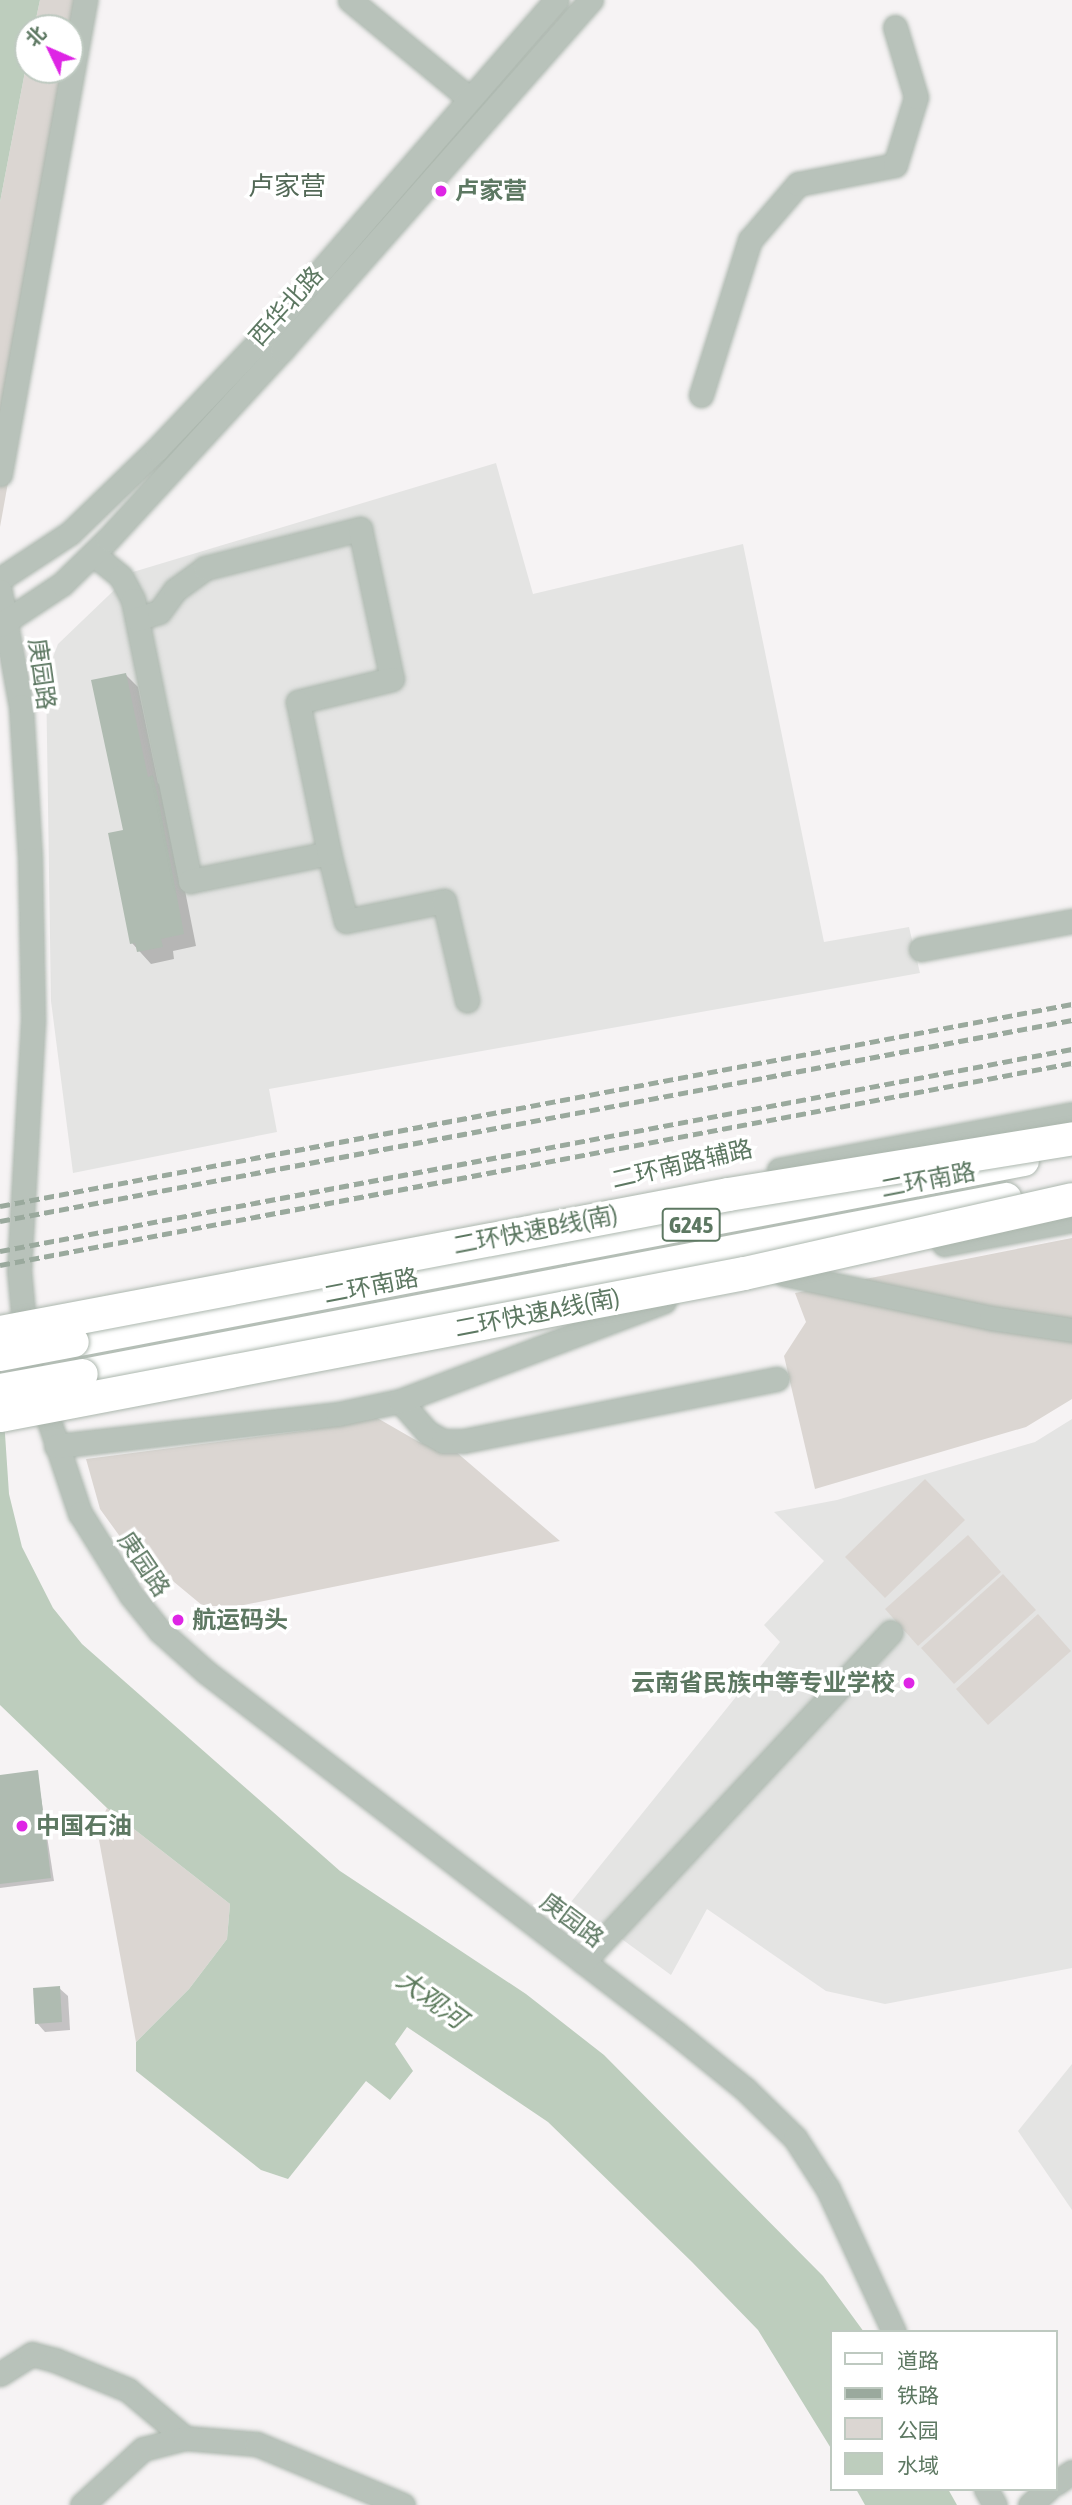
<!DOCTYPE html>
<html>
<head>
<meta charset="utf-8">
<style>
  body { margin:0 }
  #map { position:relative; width:1072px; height:2505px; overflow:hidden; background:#f6f3f4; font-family:"Asap Condensed","Noto Sans SC",sans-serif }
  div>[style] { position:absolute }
  .built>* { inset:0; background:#e4e4e3 }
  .green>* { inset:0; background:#dbd6d2 }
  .water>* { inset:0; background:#bdcdbd }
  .shadow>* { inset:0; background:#0003 }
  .building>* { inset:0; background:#afbbb1 }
  .roads { filter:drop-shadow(0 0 2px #acb7ae) drop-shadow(0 0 2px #acb7ae) }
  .minor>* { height:23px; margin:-11.5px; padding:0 11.5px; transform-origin:11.5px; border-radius:11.5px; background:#b8c2ba }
  .major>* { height:30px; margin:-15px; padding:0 15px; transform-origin:15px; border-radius:15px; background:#fff }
  .rail>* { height:5px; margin-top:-2.5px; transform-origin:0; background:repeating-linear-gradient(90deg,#9aa99d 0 10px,transparent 0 15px) }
  .bridges { filter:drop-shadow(0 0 2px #acb7ae) drop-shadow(0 0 2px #acb7ae) }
  .major-bridge>* { height:30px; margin:-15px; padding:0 15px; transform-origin:15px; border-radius:15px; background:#fff }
  .highway-bridge>* { height:33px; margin:-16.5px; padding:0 16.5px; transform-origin:16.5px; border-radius:16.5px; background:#fff }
  .dots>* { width:19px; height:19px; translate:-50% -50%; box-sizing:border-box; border:4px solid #fff; border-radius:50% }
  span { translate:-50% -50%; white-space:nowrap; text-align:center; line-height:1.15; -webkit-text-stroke:7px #fff; paint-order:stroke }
  .shield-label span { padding:2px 5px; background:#fff; border:2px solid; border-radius:5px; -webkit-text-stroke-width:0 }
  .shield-label { font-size:23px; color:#5d7862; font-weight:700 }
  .poi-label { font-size:24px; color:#5d7862; font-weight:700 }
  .left { translate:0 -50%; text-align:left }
  .right { translate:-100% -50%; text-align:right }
  .street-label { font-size:24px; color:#5d7862 }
  .neighbourhood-label { font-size:26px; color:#536957 }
  .water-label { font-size:26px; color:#5c7a5c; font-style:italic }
  .legend { position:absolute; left:830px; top:2330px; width:228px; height:161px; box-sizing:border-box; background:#fff; border:2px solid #bec9c0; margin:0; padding:9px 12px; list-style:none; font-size:21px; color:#5d7862 }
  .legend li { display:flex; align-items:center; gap:14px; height:35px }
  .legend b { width:35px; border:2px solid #bec9c0 }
  .north { position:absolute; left:14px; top:14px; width:70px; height:70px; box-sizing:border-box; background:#fff; border:2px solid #bec9c0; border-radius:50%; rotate:314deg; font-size:19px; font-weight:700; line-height:28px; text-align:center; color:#5d7862 }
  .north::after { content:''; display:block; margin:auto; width:24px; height:32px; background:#de25e5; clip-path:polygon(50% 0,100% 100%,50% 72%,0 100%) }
</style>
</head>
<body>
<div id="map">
  <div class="built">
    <i style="clip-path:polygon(496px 463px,533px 594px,743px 544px,824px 942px,909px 927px,920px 973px,269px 1089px,277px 1132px,73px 1173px,51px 1001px,46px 675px,58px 644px,133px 572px)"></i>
    <i style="clip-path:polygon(1072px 1419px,1072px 1968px,885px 2004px,826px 1991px,707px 1909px,671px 1975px,571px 1902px,780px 1642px,764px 1625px,824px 1561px,774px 1512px,837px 1500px,1035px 1442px)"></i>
    <i style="clip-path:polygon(1072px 2064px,1072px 2210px,1018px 2131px)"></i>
  </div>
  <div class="green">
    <i style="clip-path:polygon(40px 0,95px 0,0 527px,0 202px,28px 56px,28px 70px,70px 70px,70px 28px,34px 28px)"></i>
    <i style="clip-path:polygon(1072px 1238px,1072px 1399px,1026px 1427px,815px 1489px,784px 1356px,806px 1322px,795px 1293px)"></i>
    <i style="clip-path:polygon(372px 1415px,419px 1442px,455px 1451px,560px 1541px,239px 1606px,203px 1606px,121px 1538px,100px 1509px,86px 1459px,309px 1430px)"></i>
    <i style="clip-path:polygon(925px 1479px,965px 1520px,885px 1598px,845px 1557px)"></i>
    <i style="clip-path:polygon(968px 1535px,1001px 1572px,918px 1646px,885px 1609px)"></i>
    <i style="clip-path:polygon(1003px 1574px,1036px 1610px,954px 1684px,921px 1648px)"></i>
    <i style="clip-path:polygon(1038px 1614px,1071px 1651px,988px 1725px,956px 1689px)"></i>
    <i style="clip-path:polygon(107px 1808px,230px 1904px,227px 1939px,189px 1989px,136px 2042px,97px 1829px)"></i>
  </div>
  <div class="water">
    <i style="clip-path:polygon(0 0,40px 0,34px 28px,28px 28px,28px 56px,0 202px)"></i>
    <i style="clip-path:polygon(0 1359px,9px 1494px,22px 1547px,53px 1608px,82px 1644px,340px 1871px,526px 1994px,604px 2055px,823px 2276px,864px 2332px,832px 2332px,832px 2450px,758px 2330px,692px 2262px,548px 2122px,407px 2027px,395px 2044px,413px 2071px,390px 2100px,366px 2081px,288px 2179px,261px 2170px,136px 2071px,136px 2042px,189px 1989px,227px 1939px,230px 1904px,107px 1808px,0 1705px)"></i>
    <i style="clip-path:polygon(856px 2489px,948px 2489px,957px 2505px,865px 2505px)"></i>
  </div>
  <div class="shadow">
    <i style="clip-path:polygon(126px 675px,138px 687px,158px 783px,165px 790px,196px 946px,173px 951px,174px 959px,151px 964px,132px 943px,125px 832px)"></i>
    <i style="clip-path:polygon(37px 1772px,54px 1881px,0 1888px,0 1776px)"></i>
    <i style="clip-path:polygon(59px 1988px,68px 1996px,70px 2030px,45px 2032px,37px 2023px)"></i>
  </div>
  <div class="building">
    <i style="clip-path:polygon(126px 673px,148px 777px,153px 775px,158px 797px,184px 934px,161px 939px,163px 947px,137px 952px,135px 943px,130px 944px,108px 833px,123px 830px,91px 680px)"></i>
    <i style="clip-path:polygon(38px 1770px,51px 1878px,0 1884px,0 1775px)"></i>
    <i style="clip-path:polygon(60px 1986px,62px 2022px,35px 2024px,33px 1988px)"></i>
  </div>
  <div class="roads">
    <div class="minor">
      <i style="left:350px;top:0;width:154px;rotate:39.5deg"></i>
      <i style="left:701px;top:395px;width:163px;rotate:-72.5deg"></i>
      <i style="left:750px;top:240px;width:74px;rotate:-49.4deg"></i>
      <i style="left:798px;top:184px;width:99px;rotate:-11.1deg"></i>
      <i style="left:895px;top:165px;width:71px;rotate:-72.8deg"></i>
      <i style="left:916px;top:97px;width:73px;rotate:-106.7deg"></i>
      <i style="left:0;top:474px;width:482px;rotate:-79.8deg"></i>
      <i style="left:93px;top:554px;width:36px;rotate:39deg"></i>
      <i style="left:121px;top:577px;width:26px;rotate:62deg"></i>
      <i style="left:133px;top:600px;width:287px;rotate:78.5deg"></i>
      <i style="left:190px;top:881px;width:142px;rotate:-11.4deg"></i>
      <i style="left:329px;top:853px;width:70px;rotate:76deg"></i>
      <i style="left:346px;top:921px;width:100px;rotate:-11.5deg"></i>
      <i style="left:444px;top:901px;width:102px;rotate:76.9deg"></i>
      <i style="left:0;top:579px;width:84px;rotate:-33.3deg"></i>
      <i style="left:70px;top:533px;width:121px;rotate:-44deg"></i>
      <i style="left:157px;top:449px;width:157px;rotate:-46.5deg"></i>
      <i style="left:265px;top:335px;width:444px;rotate:-49deg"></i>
      <i style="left:0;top:591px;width:117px;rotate:79.7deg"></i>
      <i style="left:21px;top:706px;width:153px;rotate:86.6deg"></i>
      <i style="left:30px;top:859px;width:162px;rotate:88.9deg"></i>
      <i style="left:33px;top:1021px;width:249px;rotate:93.2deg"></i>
      <i style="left:19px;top:1270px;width:85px;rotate:84.6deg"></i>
      <i style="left:27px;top:1355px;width:167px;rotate:71.5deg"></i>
      <i style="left:80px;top:1513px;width:97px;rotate:58.1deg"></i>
      <i style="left:131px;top:1595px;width:46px;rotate:51.1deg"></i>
      <i style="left:160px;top:1631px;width:62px;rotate:41.7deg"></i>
      <i style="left:206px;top:1672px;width:593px;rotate:37.53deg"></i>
      <i style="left:676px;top:2033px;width:89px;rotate:39.1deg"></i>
      <i style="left:745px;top:2089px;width:70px;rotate:44.4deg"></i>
      <i style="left:795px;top:2138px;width:61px;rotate:57.1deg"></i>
      <i style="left:828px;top:2189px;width:157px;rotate:65.2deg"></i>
      <i style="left:137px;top:619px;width:23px;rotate:-18deg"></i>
      <i style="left:159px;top:612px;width:27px;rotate:-54deg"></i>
      <i style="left:175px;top:590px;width:37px;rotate:-36deg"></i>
      <i style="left:205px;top:568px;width:160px;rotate:-14.1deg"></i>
      <i style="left:360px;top:529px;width:153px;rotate:78deg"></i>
      <i style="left:392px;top:679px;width:97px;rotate:166.3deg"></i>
      <i style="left:298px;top:702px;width:154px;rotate:78.4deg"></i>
      <i style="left:0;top:625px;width:74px;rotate:-33.5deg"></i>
      <i style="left:62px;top:584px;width:64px;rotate:-44.4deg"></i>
      <i style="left:108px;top:539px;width:257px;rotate:-47.4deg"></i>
      <i style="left:282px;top:350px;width:467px;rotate:-48.6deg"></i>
      <i style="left:921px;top:949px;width:154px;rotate:-10.5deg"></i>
      <i style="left:779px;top:1170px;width:298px;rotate:-10.8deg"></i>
      <i style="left:944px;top:1244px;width:130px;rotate:-10.6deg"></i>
      <i style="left:784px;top:1274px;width:212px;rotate:12deg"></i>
      <i style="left:991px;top:1318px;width:82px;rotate:8.4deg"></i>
      <i style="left:400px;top:1401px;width:41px;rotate:48.9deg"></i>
      <i style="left:427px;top:1432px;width:18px;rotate:29deg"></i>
      <i style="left:443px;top:1441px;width:20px"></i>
      <i style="left:463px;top:1441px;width:320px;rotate:-11.2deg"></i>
      <i style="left:56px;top:1446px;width:284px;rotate:-6.5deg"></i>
      <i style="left:338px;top:1414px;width:63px;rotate:-11.8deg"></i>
      <i style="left:400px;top:1401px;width:282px;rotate:-20.7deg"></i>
      <i style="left:583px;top:1962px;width:451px;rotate:-47deg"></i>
      <i style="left:0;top:2374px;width:38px;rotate:-32deg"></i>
      <i style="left:32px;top:2354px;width:24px;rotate:15deg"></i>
      <i style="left:55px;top:2360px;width:79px;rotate:22.3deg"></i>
      <i style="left:128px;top:2390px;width:75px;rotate:40.1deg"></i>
      <i style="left:1056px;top:2483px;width:19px;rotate:-35deg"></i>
      <i style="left:986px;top:2489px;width:18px;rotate:61deg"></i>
      <i style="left:82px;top:2505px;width:83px;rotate:-42.6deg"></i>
      <i style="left:143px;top:2449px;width:43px;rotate:-14.7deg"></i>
      <i style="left:185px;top:2438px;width:72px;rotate:4.8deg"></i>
      <i style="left:257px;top:2444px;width:158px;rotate:22.7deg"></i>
      <i style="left:1030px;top:2505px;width:24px;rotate:-42deg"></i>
    </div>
    <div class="major">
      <i style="left:74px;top:1342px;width:967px;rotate:-10.79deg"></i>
      <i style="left:83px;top:1374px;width:940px;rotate:-10.8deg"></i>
    </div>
  </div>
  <div class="rail">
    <i style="left:0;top:1206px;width:1091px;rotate:-10.67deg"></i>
    <i style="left:0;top:1221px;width:1091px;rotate:-10.62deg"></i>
    <i style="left:0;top:1251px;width:1091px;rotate:-10.67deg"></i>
    <i style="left:0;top:1265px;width:1091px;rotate:-10.67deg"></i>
  </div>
  <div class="bridges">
    <div class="major-bridge">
      <i style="left:0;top:1356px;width:75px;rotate:-10.7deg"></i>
      <i style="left:0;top:1389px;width:84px;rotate:-10.2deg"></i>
    </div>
    <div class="highway-bridge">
      <i style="left:0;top:1332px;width:741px;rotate:-10.73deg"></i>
      <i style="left:728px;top:1194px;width:349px;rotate:-9.2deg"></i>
      <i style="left:0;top:1415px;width:757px;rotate:-10.81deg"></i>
      <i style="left:744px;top:1273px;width:336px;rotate:-12.7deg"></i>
    </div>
  </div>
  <div class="dots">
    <i style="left:441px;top:191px;background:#de25e5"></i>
    <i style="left:178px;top:1620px;background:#de25e5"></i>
    <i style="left:909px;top:1683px;background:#de25e5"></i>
    <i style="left:22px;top:1826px;background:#de25e5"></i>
  </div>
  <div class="shield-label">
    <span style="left:691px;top:1225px">G245</span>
  </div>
  <div class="poi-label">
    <span class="left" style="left:455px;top:191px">卢家营</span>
    <span class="left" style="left:192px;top:1620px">航运码头</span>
    <span class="right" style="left:895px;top:1683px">云南省民族中等专业学校</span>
    <span class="left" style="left:36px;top:1826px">中国石油</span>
  </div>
  <div class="street-label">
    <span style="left:286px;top:306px;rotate:-48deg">西华北路</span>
    <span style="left:42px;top:674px;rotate:82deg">庚园路</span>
    <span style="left:682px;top:1164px;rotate:-13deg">二环南路辅路</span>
    <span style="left:928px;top:1180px;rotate:-11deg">二环南路</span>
    <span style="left:535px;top:1230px;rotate:-11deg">二环快速B线(南)</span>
    <span style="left:371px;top:1286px;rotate:-11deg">二环南路</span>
    <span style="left:537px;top:1313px;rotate:-11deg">二环快速A线(南)</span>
    <span style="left:144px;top:1564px;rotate:56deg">庚园路</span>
    <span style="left:572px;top:1920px;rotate:37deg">庚园路</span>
  </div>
  <div class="neighbourhood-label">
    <span style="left:287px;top:187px">卢家营</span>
  </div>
  <div class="water-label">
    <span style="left:431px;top:2000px;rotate:36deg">大观河</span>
  </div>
  <ul class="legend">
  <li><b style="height:9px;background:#fff"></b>道路</li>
  <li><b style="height:9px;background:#9aa99d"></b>铁路</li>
  <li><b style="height:19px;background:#dbd6d2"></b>公园</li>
  <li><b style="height:19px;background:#bdcdbd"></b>水域</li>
  </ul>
  <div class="north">北</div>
</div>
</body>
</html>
